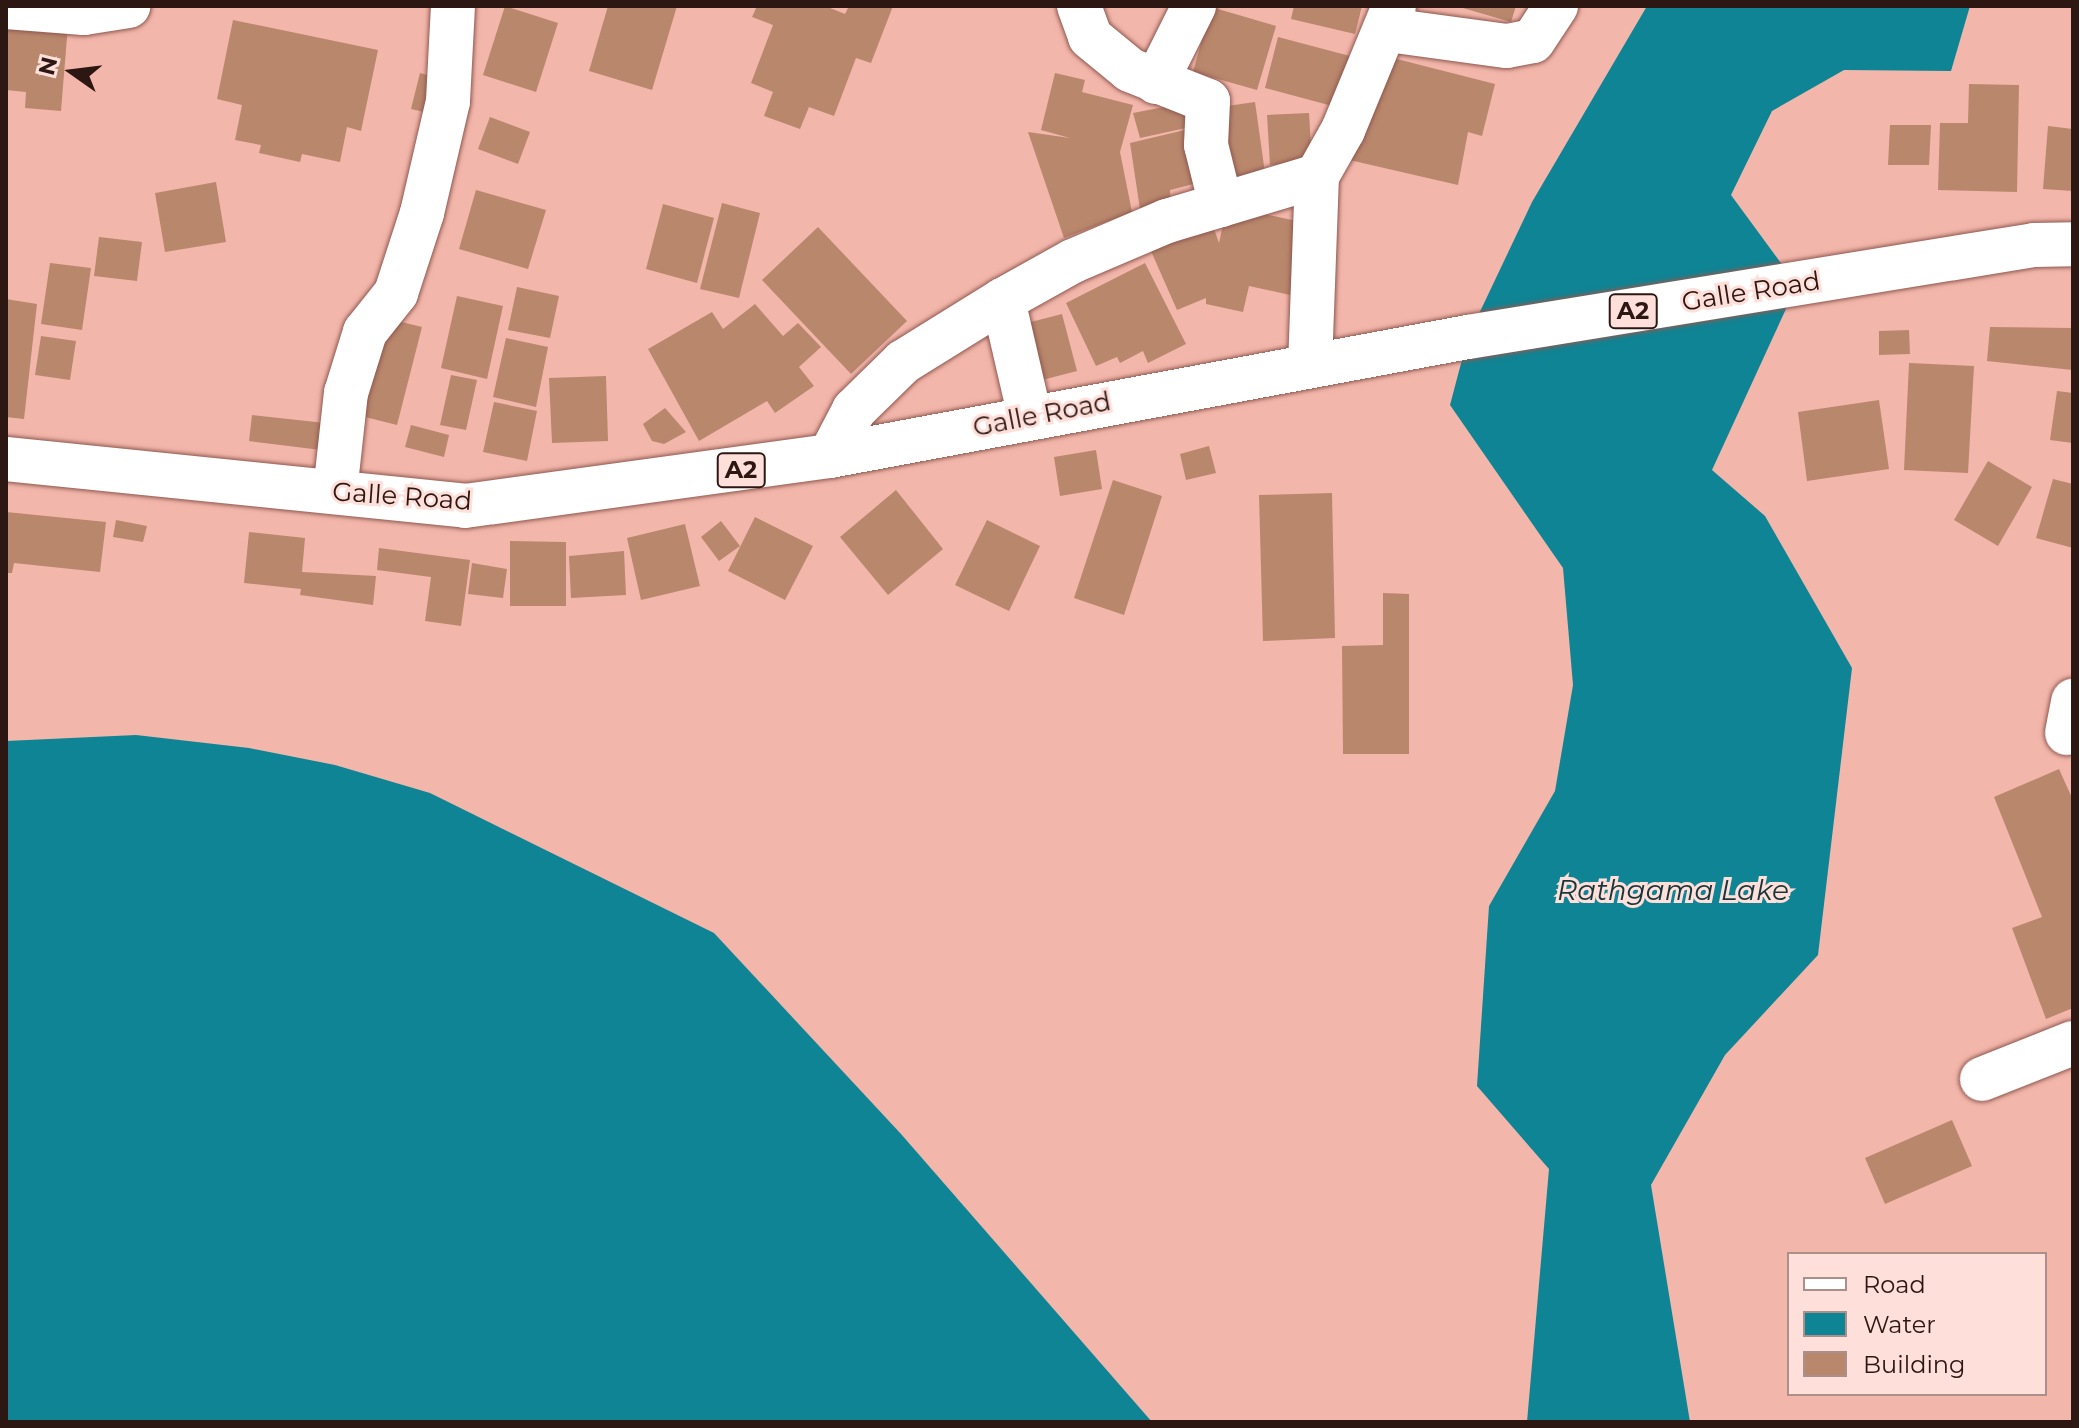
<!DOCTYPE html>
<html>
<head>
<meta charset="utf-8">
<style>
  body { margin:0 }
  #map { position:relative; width:2079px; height:1428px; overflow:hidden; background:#f3b6ab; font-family:Montserrat,sans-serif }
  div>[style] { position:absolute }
  .water>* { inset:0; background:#0f8494 }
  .building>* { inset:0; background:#b9876c }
  .roads { filter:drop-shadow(0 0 2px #8e584f) drop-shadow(0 0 2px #8e584f) }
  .street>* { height:44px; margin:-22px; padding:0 22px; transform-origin:22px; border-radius:22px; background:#fff }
  .highway>* { height:44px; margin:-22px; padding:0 22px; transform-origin:22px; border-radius:22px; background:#fff }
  span { translate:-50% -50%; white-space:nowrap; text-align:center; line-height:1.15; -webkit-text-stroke:6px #ffdfd9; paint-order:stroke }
  .shield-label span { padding:2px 6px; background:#ffdfd9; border:2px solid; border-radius:6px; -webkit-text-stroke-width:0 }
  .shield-label { font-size:24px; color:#2c1713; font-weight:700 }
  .street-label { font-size:26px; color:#2c1713 }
  .water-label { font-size:28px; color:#17363b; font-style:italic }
  .frame { position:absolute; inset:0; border:8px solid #2c1713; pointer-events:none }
  .legend { position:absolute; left:1787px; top:1252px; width:260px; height:144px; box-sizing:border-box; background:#ffdfd9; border:2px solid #ab8f8a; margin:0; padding:10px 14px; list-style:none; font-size:24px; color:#2c1713 }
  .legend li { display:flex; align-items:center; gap:16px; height:40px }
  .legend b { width:40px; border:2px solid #ab8f8a }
  .north { position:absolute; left:32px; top:32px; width:80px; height:80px; -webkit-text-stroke:6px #ffdfd9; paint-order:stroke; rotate:284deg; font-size:22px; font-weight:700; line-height:32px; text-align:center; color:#2c1713 }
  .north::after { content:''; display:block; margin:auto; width:28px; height:36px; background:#2c1713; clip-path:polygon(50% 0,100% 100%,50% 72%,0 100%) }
</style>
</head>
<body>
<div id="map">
  <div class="water">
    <i style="clip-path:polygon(1647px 6px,1970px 6px,1951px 71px,1844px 70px,1772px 111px,1731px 195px,1797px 285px,1712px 470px,1765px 516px,1852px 668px,1818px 955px,1725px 1055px,1651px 1185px,1690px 1422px,1527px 1422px,1549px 1169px,1477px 1086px,1489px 906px,1555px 791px,1573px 685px,1563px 568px,1450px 405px,1468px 337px,1532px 202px)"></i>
    <i style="clip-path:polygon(136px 735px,249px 748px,335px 765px,430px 793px,714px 933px,901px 1134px,1152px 1422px,6px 1422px,6px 741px)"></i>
  </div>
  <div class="building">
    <i style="clip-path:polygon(505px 6px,558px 23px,536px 92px,483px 75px)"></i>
    <i style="clip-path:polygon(608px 6px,677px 6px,652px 90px,589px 71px)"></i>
    <i style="clip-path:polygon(757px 6px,825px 6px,845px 14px,849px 6px,893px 6px,871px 63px,856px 58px,834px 116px,809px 107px,800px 129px,764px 116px,773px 92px,751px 83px,773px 25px,752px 17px)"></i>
    <i style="clip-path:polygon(1294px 6px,1362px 6px,1355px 34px,1291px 19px)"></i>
    <i style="clip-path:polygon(1456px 6px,1516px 6px,1511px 22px)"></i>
    <i style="clip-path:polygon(1211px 7px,1276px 26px,1257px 90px,1193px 72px)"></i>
    <i style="clip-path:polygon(6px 20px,68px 25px,61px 111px,25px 108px,26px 92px,6px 90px)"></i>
    <i style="clip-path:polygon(233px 20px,378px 50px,361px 131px,347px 127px,340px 162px,302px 154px,300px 162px,259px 153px,261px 145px,235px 140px,242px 105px,217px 99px)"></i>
    <i style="clip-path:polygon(1278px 37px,1350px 56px,1336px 107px,1265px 88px)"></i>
    <i style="clip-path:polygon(1385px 56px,1495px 84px,1482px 136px,1468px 132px,1458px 185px,1345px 159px)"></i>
    <i style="clip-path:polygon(420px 73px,445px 80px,437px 115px,411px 109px)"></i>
    <i style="clip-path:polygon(1055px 73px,1085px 80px,1082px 92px,1133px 105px,1120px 152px,1132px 212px,1064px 238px,1028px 132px,1070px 138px,1041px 130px)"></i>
    <i style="clip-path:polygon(1969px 84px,2019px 85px,2017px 192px,1938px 190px,1940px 123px,1968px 123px)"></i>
    <i style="clip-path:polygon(1190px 102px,1195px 126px,1140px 138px,1133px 113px)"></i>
    <i style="clip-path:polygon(1255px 102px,1265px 173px,1219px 180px,1220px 107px)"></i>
    <i style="clip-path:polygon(1309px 113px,1312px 163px,1270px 165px,1267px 115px)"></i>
    <i style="clip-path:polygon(490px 117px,530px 132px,518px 164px,478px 149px)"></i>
    <i style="clip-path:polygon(1890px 125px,1931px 125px,1929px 165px,1888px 165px)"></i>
    <i style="clip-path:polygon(2048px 126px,2073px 129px,2073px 191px,2043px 189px)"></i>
    <i style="clip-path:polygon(1189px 129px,1201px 182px,1170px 190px,1171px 209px,1141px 216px,1130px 143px)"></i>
    <i style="clip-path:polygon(216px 182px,226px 242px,165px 252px,155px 193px)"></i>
    <i style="clip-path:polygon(476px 190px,546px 210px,528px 269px,459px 249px)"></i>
    <i style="clip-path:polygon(722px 203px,760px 213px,739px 298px,700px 289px)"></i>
    <i style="clip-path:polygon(663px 204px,714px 218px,697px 283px,646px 269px)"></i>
    <i style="clip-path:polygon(1227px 206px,1306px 223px,1290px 295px,1249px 286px,1243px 312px,1206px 304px,1206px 298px,1177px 310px,1147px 242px,1211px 220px,1219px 243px)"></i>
    <i style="clip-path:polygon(818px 227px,907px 321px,851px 374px,762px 280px)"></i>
    <i style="clip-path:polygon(99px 237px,142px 242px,137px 281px,94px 276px)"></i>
    <i style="clip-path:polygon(50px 263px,91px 268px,82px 330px,41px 324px)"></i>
    <i style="clip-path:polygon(1145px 263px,1186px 344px,1148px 363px,1143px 351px,1120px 363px,1117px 357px,1096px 366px,1066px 303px)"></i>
    <i style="clip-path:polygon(517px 287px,559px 296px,550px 338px,508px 330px)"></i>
    <i style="clip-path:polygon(457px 296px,503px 306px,487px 379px,441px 368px)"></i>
    <i style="clip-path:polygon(6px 299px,37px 304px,24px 419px,6px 417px)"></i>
    <i style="clip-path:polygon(755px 304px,783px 336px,798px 323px,821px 347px,799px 367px,814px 386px,775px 413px,767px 401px,699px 441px,648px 349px,712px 312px,723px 329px)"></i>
    <i style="clip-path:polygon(1062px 314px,1077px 371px,1042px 380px,1027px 323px)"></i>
    <i style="clip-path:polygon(385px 318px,422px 327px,397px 425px,361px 416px)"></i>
    <i style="clip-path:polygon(1990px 327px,2073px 328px,2073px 370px,1987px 361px)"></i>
    <i style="clip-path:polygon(1909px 330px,1910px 354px,1879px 355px,1879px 331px)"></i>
    <i style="clip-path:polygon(41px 336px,76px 341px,70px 380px,35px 375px)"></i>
    <i style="clip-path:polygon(506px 338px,548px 347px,536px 407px,493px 397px)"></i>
    <i style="clip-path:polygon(1909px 363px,1974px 366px,1968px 473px,1904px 470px)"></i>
    <i style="clip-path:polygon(451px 375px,477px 380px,466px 430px,440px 425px)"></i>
    <i style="clip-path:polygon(606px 376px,608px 441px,552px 443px,549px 378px)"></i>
    <i style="clip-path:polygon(2057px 391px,2073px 393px,2073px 443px,2050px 440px)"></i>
    <i style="clip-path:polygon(1879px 400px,1889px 469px,1807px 481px,1798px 412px)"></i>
    <i style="clip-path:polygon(494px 402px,537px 411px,527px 461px,483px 452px)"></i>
    <i style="clip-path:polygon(665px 408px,686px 432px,664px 444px,652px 441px,643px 424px)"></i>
    <i style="clip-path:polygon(252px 415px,325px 423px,321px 450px,249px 441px)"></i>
    <i style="clip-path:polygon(411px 425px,449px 435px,444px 457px,405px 447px)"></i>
    <i style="clip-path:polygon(1209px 446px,1216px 473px,1186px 480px,1180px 454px)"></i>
    <i style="clip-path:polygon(1096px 450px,1102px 489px,1060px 496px,1054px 457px)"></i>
    <i style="clip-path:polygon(1988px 461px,2032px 487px,1998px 546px,1954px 520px)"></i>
    <i style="clip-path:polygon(2053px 479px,2073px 484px,2073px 548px,2036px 538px)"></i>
    <i style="clip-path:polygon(1113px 480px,1162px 496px,1124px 615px,1074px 598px)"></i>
    <i style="clip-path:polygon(896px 490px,943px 549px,888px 595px,840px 537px)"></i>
    <i style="clip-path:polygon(1332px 493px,1335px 638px,1263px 641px,1259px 495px)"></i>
    <i style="clip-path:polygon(6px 512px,106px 522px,100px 572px,14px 563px,12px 573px,6px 573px)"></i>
    <i style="clip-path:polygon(755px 517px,813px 546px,785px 600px,728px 571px)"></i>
    <i style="clip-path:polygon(116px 520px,147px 526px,143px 542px,113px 537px)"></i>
    <i style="clip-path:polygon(987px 520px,1040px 546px,1009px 611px,955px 585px)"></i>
    <i style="clip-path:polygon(721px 521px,740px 546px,719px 561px,701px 537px)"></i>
    <i style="clip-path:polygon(685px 524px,700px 586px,641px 600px,627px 538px)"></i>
    <i style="clip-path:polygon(249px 532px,305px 538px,302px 572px,376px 576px,373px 605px,300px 595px,301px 589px,244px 583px)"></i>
    <i style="clip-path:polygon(510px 541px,566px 542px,566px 606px,510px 606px)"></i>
    <i style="clip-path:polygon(379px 548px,470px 560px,461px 626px,425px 621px,431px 577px,377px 570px)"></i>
    <i style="clip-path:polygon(624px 551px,626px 595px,571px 598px,569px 556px)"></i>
    <i style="clip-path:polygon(472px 563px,507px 569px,503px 598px,468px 594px)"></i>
    <i style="clip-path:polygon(1383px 593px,1409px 594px,1409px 754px,1343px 754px,1342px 646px,1383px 645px)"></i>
    <i style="clip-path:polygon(2059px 769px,2073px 800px,2073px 1008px,2046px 1019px,2012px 928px,2042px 917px,1994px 797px)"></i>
    <i style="clip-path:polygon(1952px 1120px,1972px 1166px,1885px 1204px,1865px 1158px)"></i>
  </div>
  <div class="roads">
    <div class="street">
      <i style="left:1079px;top:6px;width:33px;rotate:70deg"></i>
      <i style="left:1090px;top:37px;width:52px;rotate:39.5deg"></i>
      <i style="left:1130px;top:70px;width:84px;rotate:21.7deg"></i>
      <i style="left:1208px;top:101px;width:44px;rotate:92.6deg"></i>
      <i style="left:1206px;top:145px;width:62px;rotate:76deg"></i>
      <i style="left:6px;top:7px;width:78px;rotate:4.4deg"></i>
      <i style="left:84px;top:13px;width:45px;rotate:-9deg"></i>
      <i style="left:1388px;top:30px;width:120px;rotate:7.7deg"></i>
      <i style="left:1507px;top:46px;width:26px;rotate:-11deg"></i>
      <i style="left:1533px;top:41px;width:42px;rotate:-56.7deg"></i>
      <i style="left:1156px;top:82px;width:85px;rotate:-63.4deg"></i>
      <i style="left:1003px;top:300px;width:120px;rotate:77deg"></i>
      <i style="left:1310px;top:366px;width:190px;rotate:-87.9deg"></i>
      <i style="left:1317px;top:176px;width:53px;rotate:-60.5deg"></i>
      <i style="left:1343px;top:130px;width:134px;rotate:-67.6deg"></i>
      <i style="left:830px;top:456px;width:52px;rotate:-62.4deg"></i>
      <i style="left:854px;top:410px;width:69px;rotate:-44.4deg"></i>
      <i style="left:903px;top:362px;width:118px;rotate:-31.8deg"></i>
      <i style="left:1003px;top:300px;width:80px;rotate:-29.1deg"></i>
      <i style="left:1073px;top:261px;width:102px;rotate:-23.1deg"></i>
      <i style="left:1167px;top:221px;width:157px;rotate:-16.7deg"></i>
      <i style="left:335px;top:492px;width:100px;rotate:-83.7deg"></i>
      <i style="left:346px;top:393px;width:64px;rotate:-72.7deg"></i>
      <i style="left:365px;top:332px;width:50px;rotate:-51.5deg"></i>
      <i style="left:396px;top:293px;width:84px;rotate:-72deg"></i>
      <i style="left:422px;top:213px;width:115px;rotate:-76.9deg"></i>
      <i style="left:448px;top:101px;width:95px;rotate:-87deg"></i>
      <i style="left:2067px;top:733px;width:33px;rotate:-79deg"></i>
      <i style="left:1982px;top:1079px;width:98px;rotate:-21.6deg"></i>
    </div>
    <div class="highway">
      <i style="left:6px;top:459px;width:461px;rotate:5.8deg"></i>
      <i style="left:465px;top:506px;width:368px;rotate:-7.8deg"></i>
      <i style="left:830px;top:456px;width:649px;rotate:-10.57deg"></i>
      <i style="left:1468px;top:337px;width:573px;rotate:-9.23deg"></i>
      <i style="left:2034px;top:245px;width:39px;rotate:-1deg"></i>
    </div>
  </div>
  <div class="shield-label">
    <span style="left:1633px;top:311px">A2</span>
    <span style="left:741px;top:470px">A2</span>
  </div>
  <div class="street-label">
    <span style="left:1751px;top:292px;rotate:-9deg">Galle Road</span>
    <span style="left:1042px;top:415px;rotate:-11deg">Galle Road</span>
    <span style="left:402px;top:497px;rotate:4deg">Galle Road</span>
  </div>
  <div class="water-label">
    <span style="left:1673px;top:890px">Rathgama Lake</span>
  </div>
  <div class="frame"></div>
  <ul class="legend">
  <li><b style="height:10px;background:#fff"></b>Road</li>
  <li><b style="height:22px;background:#0f8494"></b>Water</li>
  <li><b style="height:22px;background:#b9876c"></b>Building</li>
  </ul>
  <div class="north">N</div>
</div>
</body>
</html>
